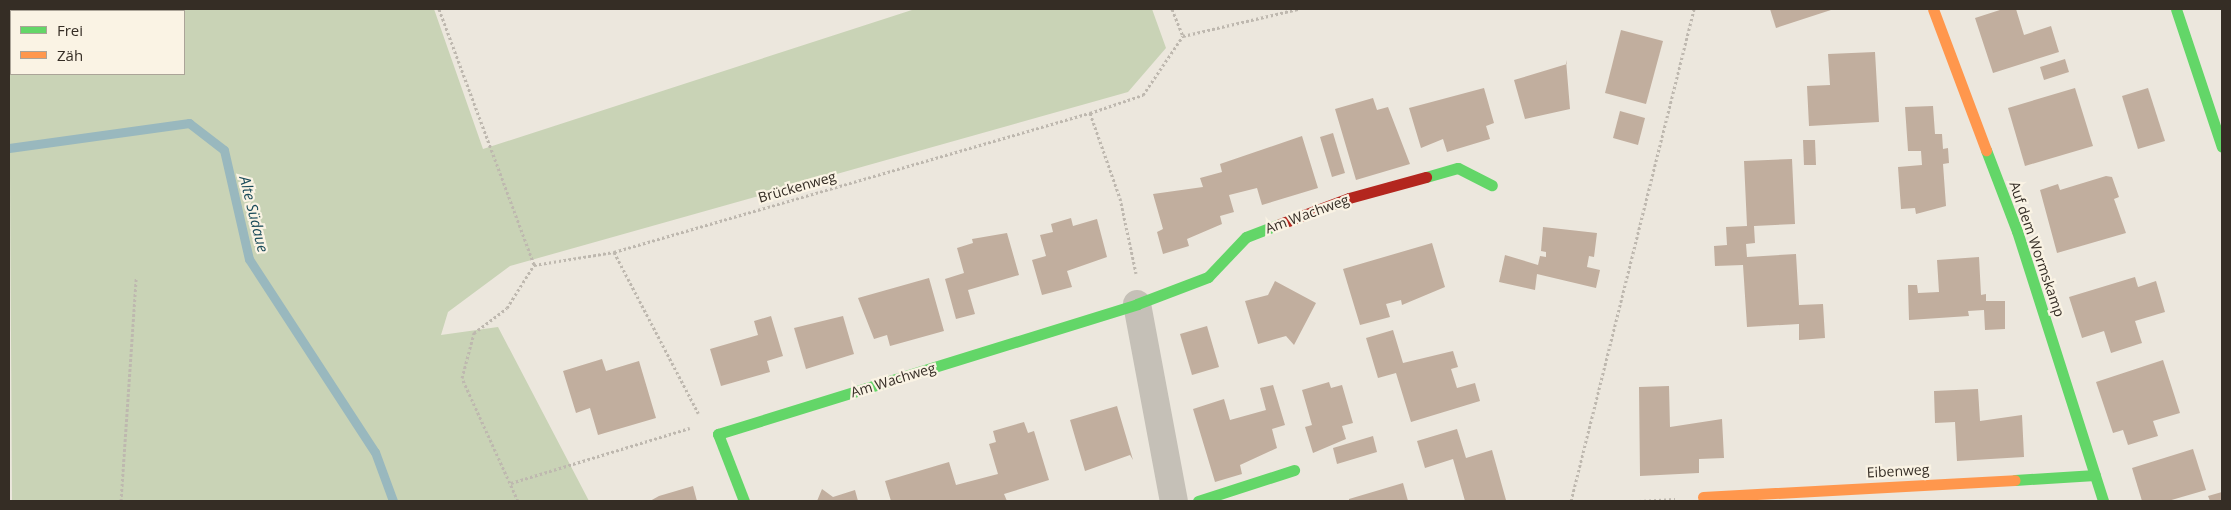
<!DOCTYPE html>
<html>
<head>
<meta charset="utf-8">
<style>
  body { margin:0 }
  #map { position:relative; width:2231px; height:510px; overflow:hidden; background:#ece7dd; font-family:"Open Sans",sans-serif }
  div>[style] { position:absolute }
  .green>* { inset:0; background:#c9d3b6 }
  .stream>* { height:9px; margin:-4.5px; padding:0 4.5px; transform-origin:4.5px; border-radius:4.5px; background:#99b8be }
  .building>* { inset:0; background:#c1ae9e }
  .path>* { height:3px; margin-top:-1.5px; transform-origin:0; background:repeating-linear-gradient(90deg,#beb8af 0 2.5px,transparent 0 5px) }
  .street>* { height:28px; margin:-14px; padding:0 14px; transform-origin:14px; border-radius:14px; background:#c5c0b7 }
  .fast>* { height:11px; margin:-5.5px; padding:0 5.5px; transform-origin:5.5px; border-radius:5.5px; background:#63d668 }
  .slow>* { height:11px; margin:-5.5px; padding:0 5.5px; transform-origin:5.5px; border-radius:5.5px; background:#ff974d }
  .jam>* { height:11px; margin:-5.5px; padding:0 5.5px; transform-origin:5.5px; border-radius:5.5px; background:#b3261e }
  span { translate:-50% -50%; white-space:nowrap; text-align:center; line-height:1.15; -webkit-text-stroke:4.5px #faf3e4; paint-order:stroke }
  .street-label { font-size:14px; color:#352d25 }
  .water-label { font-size:15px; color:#194a59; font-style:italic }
  .frame { position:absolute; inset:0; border:10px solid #352d25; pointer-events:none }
  .legend { position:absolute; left:10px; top:10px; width:175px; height:65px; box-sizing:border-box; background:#faf3e4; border:1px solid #aba498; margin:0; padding:6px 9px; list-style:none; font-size:15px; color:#352d25 }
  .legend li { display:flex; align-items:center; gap:10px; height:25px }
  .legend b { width:25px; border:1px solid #aba498 }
</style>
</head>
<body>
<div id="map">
  <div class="green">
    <i style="clip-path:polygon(evenodd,9px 9px,434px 9px,483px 149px,915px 9px,1152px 9px,1166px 48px,1128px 92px,510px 266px,448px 312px,441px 335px,498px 327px,589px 501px,12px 501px,9px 9px,11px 11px,184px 11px,184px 74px,11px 74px,11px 11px)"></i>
  </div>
  <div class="stream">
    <i style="left:9px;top:148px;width:182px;rotate:-7.9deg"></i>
    <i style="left:189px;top:123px;width:44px;rotate:37.6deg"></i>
    <i style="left:224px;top:150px;width:112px;rotate:77.1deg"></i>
    <i style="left:249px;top:259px;width:230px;rotate:56.9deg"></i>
    <i style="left:375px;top:452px;width:52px;rotate:69.8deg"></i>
  </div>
  <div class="building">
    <i style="clip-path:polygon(1770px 9px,1834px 9px,1776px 28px)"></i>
    <i style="clip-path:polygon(2003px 9px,2016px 9px,2024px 35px,2051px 26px,2059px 52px,1993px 73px,1975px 18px)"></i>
    <i style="clip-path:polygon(1621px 30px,1663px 41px,1646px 104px,1605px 93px)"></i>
    <i style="clip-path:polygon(1875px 52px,1879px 122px,1809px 126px,1807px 86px,1830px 85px,1828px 54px)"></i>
    <i style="clip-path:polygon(2065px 59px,2069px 72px,2044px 80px,2040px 67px)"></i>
    <i style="clip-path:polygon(1566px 60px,1570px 109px,1525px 119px,1514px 80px,1567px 64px)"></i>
    <i style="clip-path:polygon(1484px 88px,1494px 123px,1486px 126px,1490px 139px,1447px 152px,1443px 139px,1421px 148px,1409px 108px)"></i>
    <i style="clip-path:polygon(2075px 88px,2093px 146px,2025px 166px,2008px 108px)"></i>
    <i style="clip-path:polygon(2148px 88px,2165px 141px,2138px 149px,2122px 96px)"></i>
    <i style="clip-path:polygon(1373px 98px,1377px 110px,1388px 107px,1410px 164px,1356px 180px,1335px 109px)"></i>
    <i style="clip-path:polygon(1933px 106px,1935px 134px,1942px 134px,1943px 149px,1948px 148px,1949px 163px,1943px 164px,1946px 206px,1916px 214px,1915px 208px,1901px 209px,1898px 167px,1922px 165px,1921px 151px,1908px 151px,1905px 107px)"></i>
    <i style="clip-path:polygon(1620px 111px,1645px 118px,1638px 145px,1613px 138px)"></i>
    <i style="clip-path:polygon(1333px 133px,1345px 173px,1332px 177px,1320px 137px)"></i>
    <i style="clip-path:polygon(1302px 136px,1318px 188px,1262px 205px,1257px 188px,1229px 195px,1234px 212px,1220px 216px,1222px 224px,1187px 239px,1189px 246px,1163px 254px,1157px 232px,1163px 229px,1153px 194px,1203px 187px,1200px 178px,1222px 172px,1220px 164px)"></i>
    <i style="clip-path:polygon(1803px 140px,1815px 140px,1816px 165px,1804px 165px)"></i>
    <i style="clip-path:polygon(1792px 159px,1795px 224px,1754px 226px,1755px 243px,1746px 244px,1747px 257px,1796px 254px,1799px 305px,1823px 304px,1825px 338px,1799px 340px,1799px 324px,1747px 327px,1743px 265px,1715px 266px,1714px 246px,1727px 245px,1726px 227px,1747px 226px,1744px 161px)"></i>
    <i style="clip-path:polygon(2106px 176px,2112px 177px,2119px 197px,2114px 199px,2126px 233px,2057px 253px,2040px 190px,2058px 184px,2060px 190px)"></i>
    <i style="clip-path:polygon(1071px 218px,1073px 226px,1097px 219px,1107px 257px,1067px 271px,1072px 287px,1042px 295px,1032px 260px,1046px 256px,1040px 235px,1053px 232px,1051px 224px)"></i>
    <i style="clip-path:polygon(1543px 227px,1597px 233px,1594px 257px,1589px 256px,1587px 267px,1600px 270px,1596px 288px,1537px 274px,1535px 290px,1499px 282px,1505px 255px,1538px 265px,1540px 256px,1546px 257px,1546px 252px,1541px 251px)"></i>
    <i style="clip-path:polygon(1007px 233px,1019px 275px,968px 290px,975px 314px,956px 319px,945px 279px,964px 273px,957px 248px,973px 243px,972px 239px)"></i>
    <i style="clip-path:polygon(1432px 243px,1445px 287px,1402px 305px,1401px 300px,1386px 304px,1390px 317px,1360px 325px,1343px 269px)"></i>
    <i style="clip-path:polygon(1979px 257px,1981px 295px,1986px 294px,1986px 301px,2005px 301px,2005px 329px,1985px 330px,1984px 310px,1968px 311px,1969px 316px,1909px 320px,1908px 285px,1917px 285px,1918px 293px,1939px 292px,1937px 260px)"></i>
    <i style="clip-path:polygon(2135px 277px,2138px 287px,2156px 281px,2165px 312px,2135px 321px,2142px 343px,2111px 353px,2104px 331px,2082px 338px,2069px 297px)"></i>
    <i style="clip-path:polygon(929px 278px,944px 331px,890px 346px,887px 335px,874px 339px,858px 298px)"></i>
    <i style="clip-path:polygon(1275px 281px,1316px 303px,1294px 345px,1286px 336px,1258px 344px,1245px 301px,1268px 295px)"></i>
    <i style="clip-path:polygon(771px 316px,783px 356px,767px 361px,770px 372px,721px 386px,710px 349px,758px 335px,754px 321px)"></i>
    <i style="clip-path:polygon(843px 316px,854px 354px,806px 369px,794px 328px)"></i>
    <i style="clip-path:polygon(1207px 326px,1219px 367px,1192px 375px,1180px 334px)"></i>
    <i style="clip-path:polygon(1393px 330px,1403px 363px,1453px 351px,1458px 367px,1451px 369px,1457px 388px,1475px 383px,1480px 401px,1411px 422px,1396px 373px,1378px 378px,1366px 338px)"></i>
    <i style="clip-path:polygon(602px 359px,606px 371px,639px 361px,656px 418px,598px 435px,590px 408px,576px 413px,563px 371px)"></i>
    <i style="clip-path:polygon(2163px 360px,2180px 413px,2153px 421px,2158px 436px,2128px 445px,2123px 430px,2113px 433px,2096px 382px)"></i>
    <i style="clip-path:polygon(1329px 382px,1331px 388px,1342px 385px,1353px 423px,1342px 426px,1346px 439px,1313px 453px,1305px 427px,1312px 425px,1302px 390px)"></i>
    <i style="clip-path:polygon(1273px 385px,1285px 425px,1272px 429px,1277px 448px,1240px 465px,1242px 474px,1215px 482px,1193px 409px,1224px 399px,1230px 420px,1266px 410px,1260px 388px)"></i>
    <i style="clip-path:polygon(1669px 386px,1670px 427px,1722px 419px,1724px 458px,1699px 459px,1699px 473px,1640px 476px,1639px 387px)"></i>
    <i style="clip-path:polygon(1978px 389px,1980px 421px,2022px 415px,2024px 457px,1957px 461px,1955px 422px,1935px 423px,1934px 391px)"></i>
    <i style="clip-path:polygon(1117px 406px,1133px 460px,1130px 455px,1085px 471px,1070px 420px)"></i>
    <i style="clip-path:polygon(1024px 422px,1028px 433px,1034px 431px,1049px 480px,1004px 494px,1007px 501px,891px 501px,885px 481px,949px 462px,956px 485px,998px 474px,989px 444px,996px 442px,993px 431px)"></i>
    <i style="clip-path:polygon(1457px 429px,1466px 458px,1492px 450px,1506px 500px,1465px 501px,1453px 459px,1425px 468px,1417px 441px)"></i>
    <i style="clip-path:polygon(1373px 436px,1377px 452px,1337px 464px,1333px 448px)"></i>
    <i style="clip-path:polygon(2193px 449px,2206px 490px,2168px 501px,2142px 501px,2132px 468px)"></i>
    <i style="clip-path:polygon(1403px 483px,1408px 501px,1349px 501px,1349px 499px)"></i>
    <i style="clip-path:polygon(693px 486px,697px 501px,650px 501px,659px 496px)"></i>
    <i style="clip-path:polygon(822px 489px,833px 497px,855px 490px,858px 501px,817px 501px)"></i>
    <i style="clip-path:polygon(2222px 492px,2222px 501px,2210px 501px,2208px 496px)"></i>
  </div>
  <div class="path">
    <i style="left:439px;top:9px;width:273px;rotate:69.6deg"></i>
    <i style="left:534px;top:265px;width:81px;rotate:-9.2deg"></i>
    <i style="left:614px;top:252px;width:496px;rotate:-16.3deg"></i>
    <i style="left:1090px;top:113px;width:56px;rotate:-18.8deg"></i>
    <i style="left:1143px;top:95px;width:71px;rotate:-55.9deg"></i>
    <i style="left:1183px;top:36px;width:118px;rotate:-13.2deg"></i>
    <i style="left:1172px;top:9px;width:29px;rotate:68deg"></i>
    <i style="left:1090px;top:113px;width:90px;rotate:70.6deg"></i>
    <i style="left:1120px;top:198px;width:77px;rotate:78deg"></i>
    <i style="left:614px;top:252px;width:182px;rotate:62.4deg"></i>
    <i style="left:511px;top:483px;width:187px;rotate:-17.1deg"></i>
    <i style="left:121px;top:501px;width:223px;rotate:-86.1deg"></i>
    <i style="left:518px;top:501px;width:135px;rotate:-114.5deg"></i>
    <i style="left:462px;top:378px;width:47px;rotate:-75.1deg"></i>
    <i style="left:474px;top:333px;width:41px;rotate:-37.1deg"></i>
    <i style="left:507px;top:308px;width:51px;rotate:-57.9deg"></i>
    <i style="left:1571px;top:501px;width:507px;rotate:-75.96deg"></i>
    <i style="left:1639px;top:501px;width:36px;rotate:-3deg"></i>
  </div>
  <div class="street">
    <i style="left:1137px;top:304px;width:200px;rotate:79.4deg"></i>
  </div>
  <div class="fast">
    <i style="left:2176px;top:9px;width:145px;rotate:71.6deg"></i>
    <i style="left:1986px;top:150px;width:87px;rotate:69.1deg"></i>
    <i style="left:2017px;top:231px;width:283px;rotate:72.3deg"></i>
    <i style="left:1426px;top:177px;width:33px;rotate:-16deg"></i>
    <i style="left:1458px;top:168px;width:38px;rotate:27deg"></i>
    <i style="left:2015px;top:480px;width:80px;rotate:-3.6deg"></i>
    <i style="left:744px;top:501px;width:72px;rotate:-111.2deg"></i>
    <i style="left:718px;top:434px;width:439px;rotate:-17.2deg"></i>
    <i style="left:1137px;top:304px;width:76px;rotate:-20.8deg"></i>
    <i style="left:1208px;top:277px;width:55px;rotate:-46.5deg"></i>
    <i style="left:1246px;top:237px;width:36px;rotate:-21deg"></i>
    <i style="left:1198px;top:501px;width:101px;rotate:-17.9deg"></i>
  </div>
  <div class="slow">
    <i style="left:1933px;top:9px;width:151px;rotate:69.4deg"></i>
    <i style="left:1703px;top:497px;width:312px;rotate:-3.1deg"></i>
  </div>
  <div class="jam">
    <i style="left:1280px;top:224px;width:74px;rotate:-20.6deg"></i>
    <i style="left:1349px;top:198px;width:80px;rotate:-15.3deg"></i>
  </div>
  <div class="street-label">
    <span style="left:797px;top:187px;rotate:-16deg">Brückenweg</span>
    <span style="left:1307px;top:214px;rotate:-20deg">Am Wachweg</span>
    <span style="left:2037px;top:249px;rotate:71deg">Auf dem Wormskamp</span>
    <span style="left:893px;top:380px;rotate:-17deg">Am Wachweg</span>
    <span style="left:1898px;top:471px;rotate:-3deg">Eibenweg</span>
  </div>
  <div class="water-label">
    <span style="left:254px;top:214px;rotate:76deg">Alte Südaue</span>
  </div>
  <div class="frame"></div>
  <ul class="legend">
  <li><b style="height:6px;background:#63d668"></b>Frei</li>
  <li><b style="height:6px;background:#ff974d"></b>Zäh</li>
  </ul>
</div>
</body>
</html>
